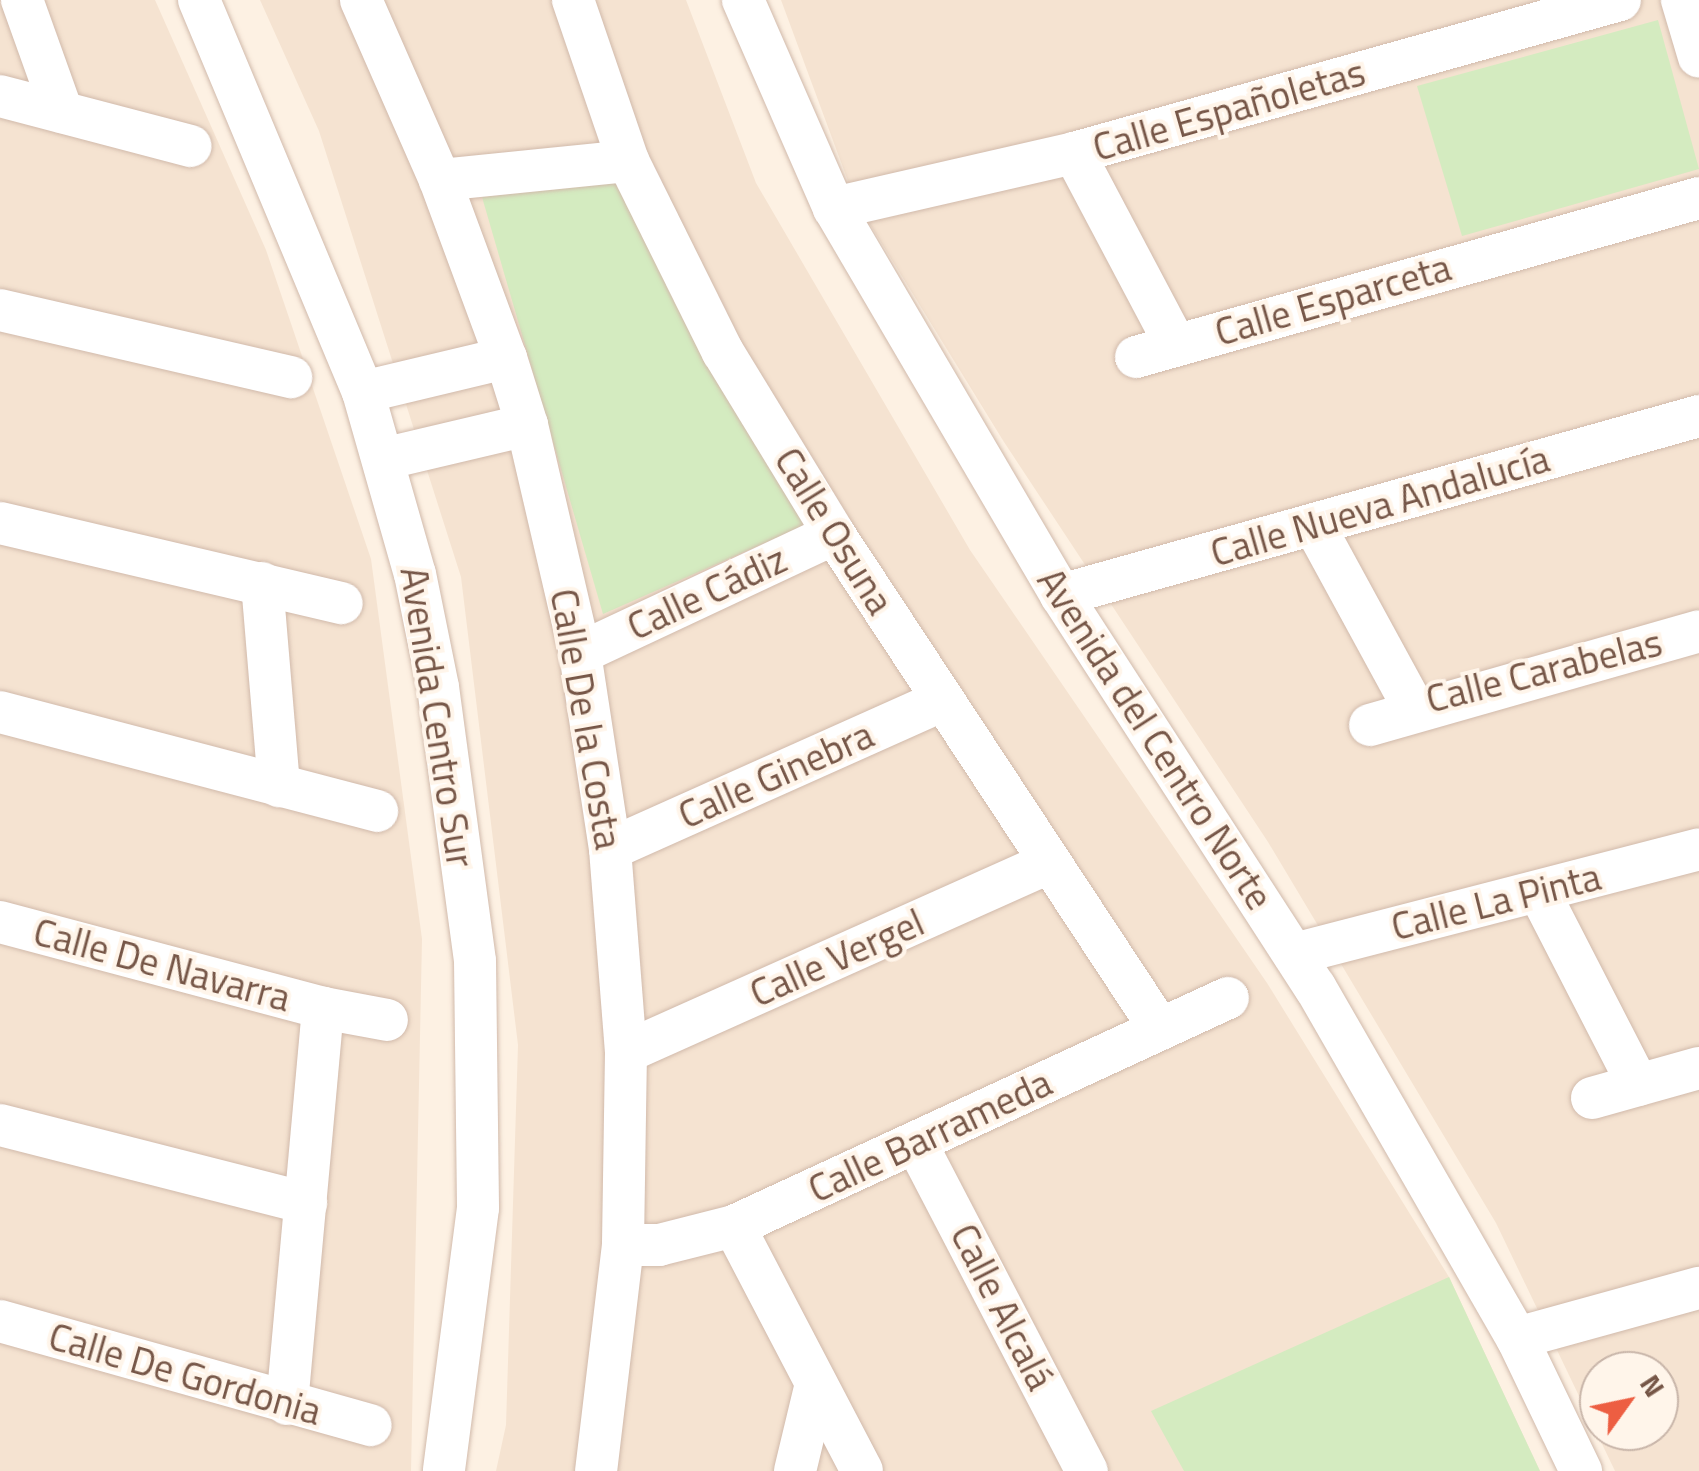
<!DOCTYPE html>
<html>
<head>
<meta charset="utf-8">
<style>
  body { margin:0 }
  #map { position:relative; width:1699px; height:1471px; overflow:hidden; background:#fdf1e3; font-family:"Titillium Web",sans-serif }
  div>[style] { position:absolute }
  .residential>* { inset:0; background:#f5e3d1 }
  .green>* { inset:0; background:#d4ebc0 }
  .roads { filter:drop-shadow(0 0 2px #d1baab) drop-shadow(0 0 2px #d1baab) }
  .minor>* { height:42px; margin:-21px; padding:0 21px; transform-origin:21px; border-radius:21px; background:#fff }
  span { translate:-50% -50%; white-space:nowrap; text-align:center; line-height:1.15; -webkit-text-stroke:8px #fff5ea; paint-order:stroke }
  .street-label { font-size:38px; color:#765647 }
  .north { position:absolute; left:1579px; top:1351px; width:100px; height:100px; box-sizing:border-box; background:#fff5ea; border:2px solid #c8b5a9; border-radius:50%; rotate:57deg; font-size:28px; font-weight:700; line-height:40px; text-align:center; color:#765647 }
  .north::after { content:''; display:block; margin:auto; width:35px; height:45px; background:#ed5e42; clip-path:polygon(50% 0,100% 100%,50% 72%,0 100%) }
</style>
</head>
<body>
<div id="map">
  <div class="residential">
    <i style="clip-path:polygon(0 0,155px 0,266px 250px,371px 559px,422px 939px,411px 1471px,0 1471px)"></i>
    <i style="clip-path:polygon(260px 0,686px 0,756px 183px,970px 550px,1267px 983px,1449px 1277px,1540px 1471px,496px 1471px,506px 1425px,518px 1045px,461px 577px,319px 131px)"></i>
    <i style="clip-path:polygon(evenodd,781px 0,1699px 0,1699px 1471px,1615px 1471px,1496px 1223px,1268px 842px,1004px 442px,855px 200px,781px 0,1599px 1371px,1659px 1371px,1659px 1431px,1599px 1431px,1599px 1371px)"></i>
  </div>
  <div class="green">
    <i style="clip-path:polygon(1658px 20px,1699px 169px,1462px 236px,1417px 86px)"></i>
    <i style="clip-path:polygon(619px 182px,808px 524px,603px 614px,482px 197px)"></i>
    <i style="clip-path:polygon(1449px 1277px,1540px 1471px,1184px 1471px,1151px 1411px)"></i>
  </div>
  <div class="roads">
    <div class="minor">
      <i style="left:22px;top:0;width:119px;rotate:70.3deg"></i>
      <i style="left:199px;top:0;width:425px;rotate:67.3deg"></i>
      <i style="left:363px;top:392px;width:189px;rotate:74.1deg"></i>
      <i style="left:415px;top:574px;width:115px;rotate:78.5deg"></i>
      <i style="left:438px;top:687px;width:276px;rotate:82.3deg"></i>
      <i style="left:475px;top:961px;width:247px;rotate:89.3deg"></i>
      <i style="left:478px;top:1208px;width:265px;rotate:97.4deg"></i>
      <i style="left:361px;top:0;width:197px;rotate:66.3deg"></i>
      <i style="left:440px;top:180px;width:190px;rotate:69.7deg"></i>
      <i style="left:506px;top:358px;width:70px;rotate:72.6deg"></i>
      <i style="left:527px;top:425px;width:234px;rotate:76.9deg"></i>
      <i style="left:580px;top:653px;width:198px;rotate:81.3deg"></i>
      <i style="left:610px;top:849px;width:204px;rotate:85.5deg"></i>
      <i style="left:626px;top:1052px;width:193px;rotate:90.9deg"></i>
      <i style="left:623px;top:1245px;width:228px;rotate:96.8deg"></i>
      <i style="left:573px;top:0;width:170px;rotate:71.1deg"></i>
      <i style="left:628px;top:161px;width:213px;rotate:63.6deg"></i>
      <i style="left:723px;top:352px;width:213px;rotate:58.6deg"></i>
      <i style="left:834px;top:534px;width:593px;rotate:56.63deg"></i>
      <i style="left:743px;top:0;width:227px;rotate:66.4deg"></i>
      <i style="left:834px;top:208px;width:449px;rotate:59.6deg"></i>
      <i style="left:1061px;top:595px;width:467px;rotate:57.1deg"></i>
      <i style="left:1315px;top:987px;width:405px;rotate:60.1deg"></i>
      <i style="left:1517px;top:1338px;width:148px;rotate:64.3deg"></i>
      <i style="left:1682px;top:0;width:59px;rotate:73.4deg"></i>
      <i style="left:0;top:96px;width:197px;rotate:14.7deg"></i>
      <i style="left:1074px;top:153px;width:216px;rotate:62.1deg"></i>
      <i style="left:440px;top:180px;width:189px;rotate:-5.8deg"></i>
      <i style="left:834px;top:208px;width:246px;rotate:-12.9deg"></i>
      <i style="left:1074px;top:153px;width:567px;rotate:-15.65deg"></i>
      <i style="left:0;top:310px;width:299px;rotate:13deg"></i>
      <i style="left:1136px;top:357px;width:585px;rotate:-15.77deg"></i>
      <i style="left:363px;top:392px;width:147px;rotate:-13.4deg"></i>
      <i style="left:383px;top:459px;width:148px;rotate:-13.3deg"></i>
      <i style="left:0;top:523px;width:351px;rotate:13.2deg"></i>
      <i style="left:1314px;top:525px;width:211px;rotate:61.4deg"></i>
      <i style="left:262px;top:583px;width:204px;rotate:85.2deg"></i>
      <i style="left:1061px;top:595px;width:663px;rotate:-15.67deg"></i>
      <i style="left:580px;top:653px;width:280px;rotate:-25.1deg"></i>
      <i style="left:0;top:712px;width:390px;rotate:14.7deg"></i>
      <i style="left:1370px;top:725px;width:342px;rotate:-15.9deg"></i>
      <i style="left:610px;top:849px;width:365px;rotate:-24.1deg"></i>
      <i style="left:1539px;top:892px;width:217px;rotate:62.8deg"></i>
      <i style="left:0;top:922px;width:334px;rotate:14.9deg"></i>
      <i style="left:323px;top:1008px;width:65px;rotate:10.6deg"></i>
      <i style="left:1294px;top:954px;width:418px;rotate:-14.5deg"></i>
      <i style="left:626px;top:1052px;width:463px;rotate:-24.1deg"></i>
      <i style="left:1592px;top:1098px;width:111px;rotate:-15.7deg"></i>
      <i style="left:0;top:1125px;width:316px;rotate:14.3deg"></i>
      <i style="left:916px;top:1143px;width:370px;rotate:62.5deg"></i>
      <i style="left:734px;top:1226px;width:276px;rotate:62.4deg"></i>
      <i style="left:623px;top:1245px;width:36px"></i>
      <i style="left:659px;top:1245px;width:77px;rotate:-14.2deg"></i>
      <i style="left:734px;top:1226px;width:544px;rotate:-24.78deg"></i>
      <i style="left:0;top:1321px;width:385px;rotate:15.7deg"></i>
      <i style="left:1517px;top:1338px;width:189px;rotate:-15.4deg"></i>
      <i style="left:287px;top:1404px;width:398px;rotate:-84.8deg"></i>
      <i style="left:795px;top:1471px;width:85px;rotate:-76.5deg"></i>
    </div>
  </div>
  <div class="street-label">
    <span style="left:1229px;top:110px;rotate:-16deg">Calle Españoletas</span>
    <span style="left:1333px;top:300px;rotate:-16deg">Calle Esparceta</span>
    <span style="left:1380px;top:506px;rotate:-16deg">Calle Nueva Andalucía</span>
    <span style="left:834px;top:531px;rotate:58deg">Calle Osuna</span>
    <span style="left:707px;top:593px;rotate:-25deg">Calle Cádiz</span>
    <span style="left:1544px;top:671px;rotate:-14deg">Calle Carabelas</span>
    <span style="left:437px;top:717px;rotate:81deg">Avenida Centro Sur</span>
    <span style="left:586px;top:719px;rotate:80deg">Calle De la Costa</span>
    <span style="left:1155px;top:739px;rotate:57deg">Avenida del Centro Norte</span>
    <span style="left:776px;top:775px;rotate:-24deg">Calle Ginebra</span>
    <span style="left:1496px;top:902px;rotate:-14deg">Calle La Pinta</span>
    <span style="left:837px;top:958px;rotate:-24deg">Calle Vergel</span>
    <span style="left:162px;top:965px;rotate:15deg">Calle De Navarra</span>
    <span style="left:930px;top:1136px;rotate:-25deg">Calle Barrameda</span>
    <span style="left:1002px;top:1307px;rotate:63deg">Calle Alcalá</span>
    <span style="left:185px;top:1374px;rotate:16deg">Calle De Gordonia</span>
  </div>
  <div class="north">N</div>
</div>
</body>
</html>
